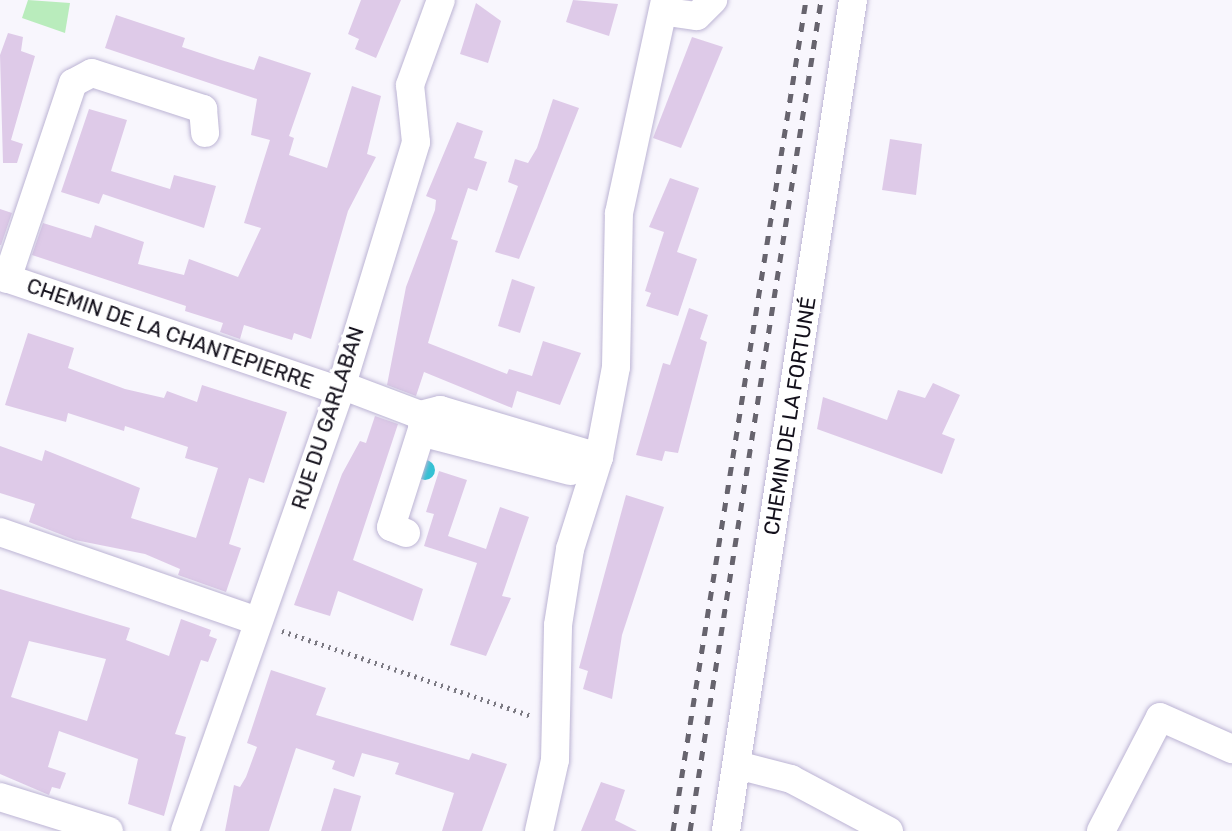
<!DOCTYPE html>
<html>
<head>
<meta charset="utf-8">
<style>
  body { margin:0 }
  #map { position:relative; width:1232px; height:831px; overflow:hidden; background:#f8f6fd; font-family:Rubik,sans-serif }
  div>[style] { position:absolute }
  .green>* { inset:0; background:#b9ecbc }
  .water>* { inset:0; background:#34c1d4 }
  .round { border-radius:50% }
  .building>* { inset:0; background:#decae8 }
  .path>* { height:4.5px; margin-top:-2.25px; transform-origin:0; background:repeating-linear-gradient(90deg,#7b7982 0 2px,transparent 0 7px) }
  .roads { filter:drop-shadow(0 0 2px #bcb4d4) drop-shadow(0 0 2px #bcb4d4) }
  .minor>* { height:28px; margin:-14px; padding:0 14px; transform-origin:14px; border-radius:14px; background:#fff }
  .rail>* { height:5px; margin-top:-2.5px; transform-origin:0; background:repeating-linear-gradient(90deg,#67646e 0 9px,transparent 0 18px) }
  span { translate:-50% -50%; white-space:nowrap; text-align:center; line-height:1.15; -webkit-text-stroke:7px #fff; paint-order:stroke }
  .street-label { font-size:21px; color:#14111c }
</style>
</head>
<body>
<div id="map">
  <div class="green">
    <i style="clip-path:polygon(28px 0,70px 3px,65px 33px,22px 18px)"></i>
  </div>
  <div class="water">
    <i class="round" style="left:415px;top:460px;width:20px;height:20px"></i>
  </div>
  <div class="building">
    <i style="clip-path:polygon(361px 0,401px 0,376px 58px,355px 49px,359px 39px,348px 34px)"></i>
    <i style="clip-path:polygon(573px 0,618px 4px,609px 36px,566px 22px)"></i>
    <i style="clip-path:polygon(476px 3px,501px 21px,488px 63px,460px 54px)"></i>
    <i style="clip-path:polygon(116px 15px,185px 38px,182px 47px,221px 60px,254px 70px,259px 56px,311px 73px,289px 136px,294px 138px,289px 155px,327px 168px,352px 86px,381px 96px,367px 154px,376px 157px,348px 211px,311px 339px,294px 333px,292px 340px,244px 325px,240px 339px,220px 332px,223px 323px,185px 311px,186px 306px,32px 255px,43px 223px,91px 238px,95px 225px,144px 242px,138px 264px,184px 275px,189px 259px,238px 277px,261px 228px,244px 223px,270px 140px,251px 135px,257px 99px,105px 48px)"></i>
    <i style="clip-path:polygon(8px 33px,23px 37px,21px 51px,35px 56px,11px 140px,23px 144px,17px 163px,3px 163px,0 55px)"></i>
    <i style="clip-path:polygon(692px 37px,723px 47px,681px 148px,653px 138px)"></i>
    <i style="clip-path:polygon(553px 99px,579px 108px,519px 259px,495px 252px,518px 186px,508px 182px,515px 159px,528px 163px,537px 148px)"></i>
    <i style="clip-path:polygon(89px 109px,127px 120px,111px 171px,170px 189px,174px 175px,216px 186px,204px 228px,103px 194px,99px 204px,61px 192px)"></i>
    <i style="clip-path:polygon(457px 122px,483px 131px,474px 158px,487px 162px,477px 191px,468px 188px,451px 239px,458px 241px,428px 343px,507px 374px,509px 369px,532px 376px,543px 341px,581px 353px,560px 405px,517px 391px,512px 408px,424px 372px,416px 396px,387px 385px,406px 287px,435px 210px,436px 200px,426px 196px)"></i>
    <i style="clip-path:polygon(890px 139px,922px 144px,916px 195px,882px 190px)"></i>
    <i style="clip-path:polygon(670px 178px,699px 188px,677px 252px,697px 259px,678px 316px,646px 306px,651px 293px,645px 291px,664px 232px,649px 227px)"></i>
    <i style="clip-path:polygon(0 209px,12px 213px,1px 245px,0 245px)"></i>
    <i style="clip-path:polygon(512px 279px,535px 287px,520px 333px,498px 326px)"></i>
    <i style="clip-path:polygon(689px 308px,708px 315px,700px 339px,707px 342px,678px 453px,665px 451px,662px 461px,636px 455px,663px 363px,670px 365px)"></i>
    <i style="clip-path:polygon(28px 333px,74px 348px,68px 368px,125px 389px,164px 398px,167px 391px,197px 402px,202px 385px,287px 412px,264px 483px,249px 478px,229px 544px,241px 548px,226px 592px,178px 575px,180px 569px,145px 554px,75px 540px,29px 522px,35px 504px,0 493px,0 446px,42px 461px,45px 450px,140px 488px,131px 518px,196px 538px,218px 468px,185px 458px,188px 447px,125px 426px,124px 431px,68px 413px,66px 422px,5px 405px)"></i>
    <i style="clip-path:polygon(933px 383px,960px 395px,942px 434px,955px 439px,942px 474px,817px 429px,823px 397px,887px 420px,898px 390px,925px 398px)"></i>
    <i style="clip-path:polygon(375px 416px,398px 424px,353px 560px,423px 589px,413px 621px,338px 591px,330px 616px,294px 605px,342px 474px,360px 441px,366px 443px)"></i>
    <i style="clip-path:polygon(439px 471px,467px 480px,448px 536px,486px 549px,500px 507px,529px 517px,502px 596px,511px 598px,486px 656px,450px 645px,477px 563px,424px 546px,434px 514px,426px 512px)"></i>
    <i style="clip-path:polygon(626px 495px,664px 507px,622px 635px,612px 699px,583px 689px,588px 671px,579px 668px)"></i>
    <i style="clip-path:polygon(evenodd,0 589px,130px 628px,126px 640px,169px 656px,181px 619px,211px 630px,209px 636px,217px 639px,208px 662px,201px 660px,175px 734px,186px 737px,164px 816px,128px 804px,138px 759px,59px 731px,48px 767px,66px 773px,60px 789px,52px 787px,49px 795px,0 774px,0 589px,29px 641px,106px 659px,87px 721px,11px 697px,29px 641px)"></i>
    <i style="clip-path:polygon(271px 670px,326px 688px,316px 715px,469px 760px,472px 753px,507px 764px,482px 831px,442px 831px,454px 793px,395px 774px,399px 763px,362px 753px,354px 777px,332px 769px,335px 761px,296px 748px,269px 831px,225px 831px,234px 785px,240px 787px,246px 777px,257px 747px,247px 743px)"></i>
    <i style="clip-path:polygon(601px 782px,625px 790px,615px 820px,637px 831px,581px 831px)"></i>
    <i style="clip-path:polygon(334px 788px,361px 796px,351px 831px,321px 831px)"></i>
  </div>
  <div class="path">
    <i style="left:282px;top:631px;width:264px;rotate:18.8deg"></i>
  </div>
  <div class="roads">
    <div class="minor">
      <i style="left:667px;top:12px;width:30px;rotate:8deg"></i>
      <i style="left:697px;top:16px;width:23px;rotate:-45deg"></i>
      <i style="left:0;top:276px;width:359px;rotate:18.7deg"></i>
      <i style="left:7px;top:279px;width:207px;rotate:-71.4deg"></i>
      <i style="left:73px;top:83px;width:21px;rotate:-28deg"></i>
      <i style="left:92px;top:73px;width:117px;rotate:18deg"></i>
      <i style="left:203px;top:109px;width:24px;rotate:85deg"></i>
      <i style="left:341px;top:385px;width:85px;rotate:20.8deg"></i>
      <i style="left:420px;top:415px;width:21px;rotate:-14deg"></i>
      <i style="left:440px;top:410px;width:166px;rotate:16.5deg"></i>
      <i style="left:420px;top:415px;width:18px;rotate:77deg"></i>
      <i style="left:424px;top:433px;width:151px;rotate:14.6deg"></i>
      <i style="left:0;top:532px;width:272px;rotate:19.1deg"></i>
      <i style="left:406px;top:533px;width:16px;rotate:-158deg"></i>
      <i style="left:391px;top:527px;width:106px;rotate:-72.4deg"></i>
      <i style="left:737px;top:765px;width:56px;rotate:14.5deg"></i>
      <i style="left:791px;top:779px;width:111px;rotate:28deg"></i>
      <i style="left:0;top:797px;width:114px;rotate:17.3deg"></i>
      <i style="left:185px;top:831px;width:467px;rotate:-70.6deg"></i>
      <i style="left:340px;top:391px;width:260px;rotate:-73deg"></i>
      <i style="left:416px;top:142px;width:57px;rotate:-96deg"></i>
      <i style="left:410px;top:85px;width:90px;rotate:-70deg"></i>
      <i style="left:539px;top:831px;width:73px;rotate:-77.3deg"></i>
      <i style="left:555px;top:760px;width:135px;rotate:-88.7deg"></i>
      <i style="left:558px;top:625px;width:77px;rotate:-81deg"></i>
      <i style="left:570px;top:549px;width:96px;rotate:-72.5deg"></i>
      <i style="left:599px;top:457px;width:92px;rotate:-79.3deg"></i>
      <i style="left:616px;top:367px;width:154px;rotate:-88.9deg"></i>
      <i style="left:619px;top:213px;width:218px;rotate:-77.8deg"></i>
      <i style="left:726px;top:831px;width:841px;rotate:-81.31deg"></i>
      <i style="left:1101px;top:831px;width:128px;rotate:-62.6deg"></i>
      <i style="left:1160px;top:717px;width:79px;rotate:24deg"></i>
    </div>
  </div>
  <div class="rail">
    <i style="left:673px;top:831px;width:842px;rotate:-80.91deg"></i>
    <i style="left:690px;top:831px;width:841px;rotate:-81.04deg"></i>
  </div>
  <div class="street-label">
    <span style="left:170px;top:334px;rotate:19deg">CHEMIN DE LA CHANTEPIERRE</span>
    <span style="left:790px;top:416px;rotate:-81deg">CHEMIN DE LA FORTUNÉ</span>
    <span style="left:328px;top:418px;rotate:-72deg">RUE DU GARLABAN</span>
  </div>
</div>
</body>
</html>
